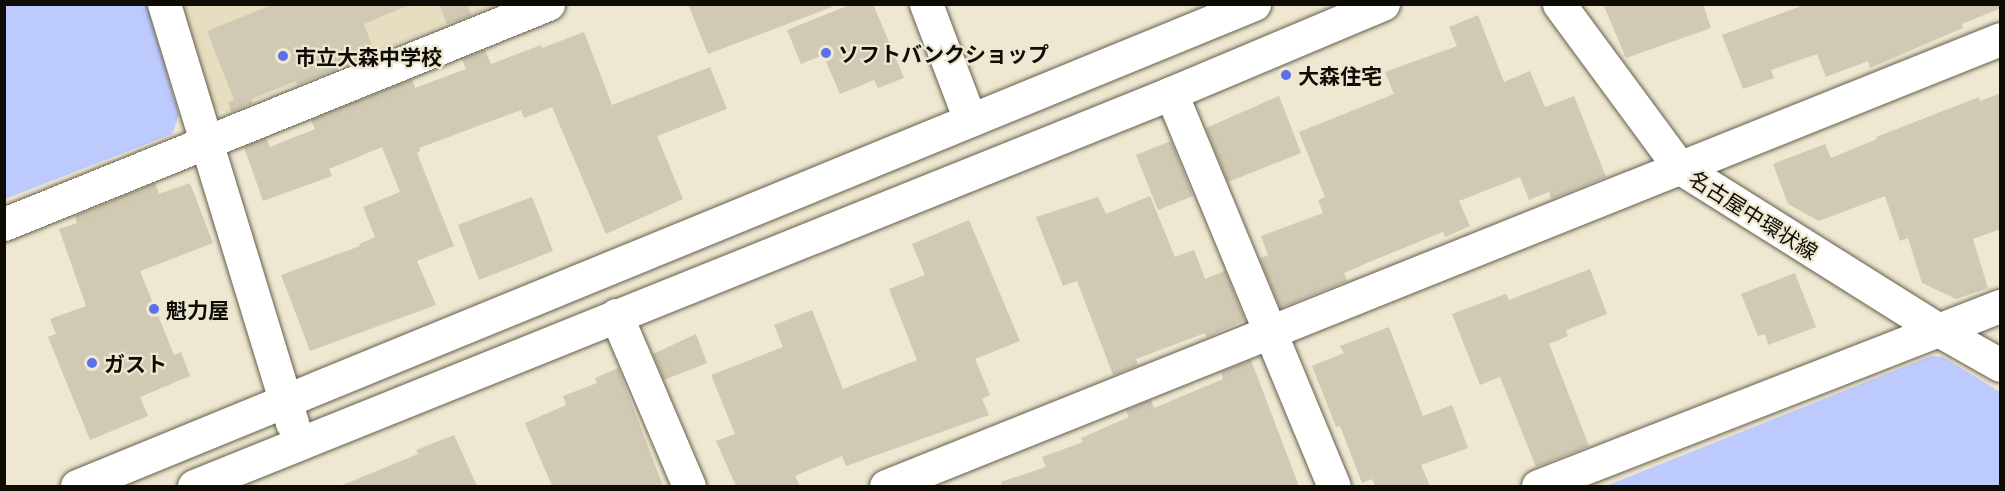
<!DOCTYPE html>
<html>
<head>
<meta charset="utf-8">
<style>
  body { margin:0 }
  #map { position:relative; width:2005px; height:491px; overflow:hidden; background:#eee7d1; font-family:Literata,"Noto Sans JP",serif }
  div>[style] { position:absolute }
  .built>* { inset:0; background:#e7ddc0 }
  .green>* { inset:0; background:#bccafd }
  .building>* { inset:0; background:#d0c9b4 }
  .roads { filter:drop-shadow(0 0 2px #645e4b) drop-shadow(0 0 2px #645e4b) }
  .minor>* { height:33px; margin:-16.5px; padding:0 16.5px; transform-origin:16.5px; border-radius:16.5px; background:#fff }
  .major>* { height:33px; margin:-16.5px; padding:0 16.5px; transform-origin:16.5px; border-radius:16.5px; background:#fff }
  .dots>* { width:16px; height:16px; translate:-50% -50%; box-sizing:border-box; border:3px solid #eee7d1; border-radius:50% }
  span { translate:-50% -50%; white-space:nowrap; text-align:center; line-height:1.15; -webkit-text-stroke:4.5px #eee7d1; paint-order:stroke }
  .poi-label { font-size:21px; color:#0e0c05; font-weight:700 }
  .left { translate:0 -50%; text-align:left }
  .street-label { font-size:21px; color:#0e0c05 }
  .frame { position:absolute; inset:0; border:6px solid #0e0c05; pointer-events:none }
</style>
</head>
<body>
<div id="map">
  <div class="built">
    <i style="clip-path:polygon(183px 5px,494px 5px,226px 112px,213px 107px)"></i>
  </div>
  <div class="green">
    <i style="clip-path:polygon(5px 5px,147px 5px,179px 115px,172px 134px,5px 199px)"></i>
    <i style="clip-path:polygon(1931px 356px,1943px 357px,2000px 392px,2000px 486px,1606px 486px)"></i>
  </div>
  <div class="building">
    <i style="clip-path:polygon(274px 4px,409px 4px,409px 5px,364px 24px,375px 54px,297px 85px,296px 81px,251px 99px,253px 103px,231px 112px,228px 102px,234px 100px,207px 31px)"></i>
    <i style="clip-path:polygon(439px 4px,467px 4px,471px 15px,447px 24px)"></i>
    <i style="clip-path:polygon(688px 4px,831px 4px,832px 7px,708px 54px)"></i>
    <i style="clip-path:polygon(852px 4px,873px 4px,904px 78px,878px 88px,874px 80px,840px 94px,823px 55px,801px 64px,787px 30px)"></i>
    <i style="clip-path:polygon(1603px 4px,1703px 4px,1711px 28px,1626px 58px)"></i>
    <i style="clip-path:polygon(1807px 4px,2001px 4px,2001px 8px,1962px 24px,1963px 28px,1870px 68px,1868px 61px,1826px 77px,1817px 54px,1771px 70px,1774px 78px,1743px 89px,1722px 35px)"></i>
    <i style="clip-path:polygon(1478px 15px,1504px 82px,1530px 71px,1545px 107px,1574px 96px,1606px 177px,1551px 199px,1549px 192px,1529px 200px,1520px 177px,1459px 201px,1470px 226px,1445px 237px,1443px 232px,1374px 260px,1344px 273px,1347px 281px,1280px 308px,1260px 258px,1268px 255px,1261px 236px,1323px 213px,1318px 200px,1325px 197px,1299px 132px,1394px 94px,1385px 72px,1457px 46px,1449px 27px)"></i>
    <i style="clip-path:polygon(584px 32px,612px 105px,710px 67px,727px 109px,657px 136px,683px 199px,606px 234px,552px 107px,524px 118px,521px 110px,419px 148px,420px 151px,417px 153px,454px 246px,417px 261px,436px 305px,310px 351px,281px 275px,360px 246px,359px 244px,375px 237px,363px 207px,400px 192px,382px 147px,329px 169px,332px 176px,263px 201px,244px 147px,266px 138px,270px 147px,315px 129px,311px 120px,412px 79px,415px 88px,466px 69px,462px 59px,485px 50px,491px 64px,541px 45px,542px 48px)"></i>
    <i style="clip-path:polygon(2001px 93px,2001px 229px,1973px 239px,1988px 288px,1956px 299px,1922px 283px,1908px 238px,1900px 241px,1885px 196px,1819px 221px,1788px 204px,1773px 164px,1825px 144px,1831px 158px,1877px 139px,1876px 137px,1979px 97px,1980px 101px)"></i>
    <i style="clip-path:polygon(1279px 96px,1301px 153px,1228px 182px,1206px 128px)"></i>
    <i style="clip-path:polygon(1171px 141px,1193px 196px,1158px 210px,1136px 155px)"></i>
    <i style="clip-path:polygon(155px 183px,159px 194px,190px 183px,213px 243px,140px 271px,174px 355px,181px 352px,190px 376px,140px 397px,148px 416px,90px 440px,48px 337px,56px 334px,50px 319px,86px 306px,59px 229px,77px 223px,75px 216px)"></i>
    <i style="clip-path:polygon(1150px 196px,1175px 257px,1194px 250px,1205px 279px,1225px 271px,1245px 320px,1207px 337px,1205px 333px,1136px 359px,1138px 365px,1113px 375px,1077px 281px,1063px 286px,1036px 217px,1098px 197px,1106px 214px)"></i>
    <i style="clip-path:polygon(532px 197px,553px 251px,479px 280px,458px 225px)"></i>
    <i style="clip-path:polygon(969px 220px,1020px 341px,975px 359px,990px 395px,982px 399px,989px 415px,846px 466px,842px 456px,795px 476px,800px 486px,736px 486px,716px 441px,735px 434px,711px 375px,783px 347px,774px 325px,812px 310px,843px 389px,917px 360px,889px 289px,925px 275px,912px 244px)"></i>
    <i style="clip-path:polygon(1590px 269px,1607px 314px,1566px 330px,1568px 336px,1549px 344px,1589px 446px,1536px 467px,1500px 377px,1480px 385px,1452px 314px,1506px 294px,1509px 300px)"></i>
    <i style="clip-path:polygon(1795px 273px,1816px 327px,1768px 345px,1765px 334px,1758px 336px,1741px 294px)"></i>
    <i style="clip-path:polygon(1389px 327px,1423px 416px,1452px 405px,1468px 448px,1421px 465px,1430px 486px,1375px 486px,1372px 479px,1362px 483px,1340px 426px,1336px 427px,1312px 366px,1344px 353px,1340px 346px)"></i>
    <i style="clip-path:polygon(696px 334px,707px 363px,664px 380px,653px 354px)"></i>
    <i style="clip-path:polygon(1251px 360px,1299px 486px,1002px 486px,1001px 482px,1046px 467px,1042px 457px,1083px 442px,1081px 438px,1129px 417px,1126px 410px,1151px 400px,1154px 408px,1223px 379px,1221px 372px)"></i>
    <i style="clip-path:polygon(618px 368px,663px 486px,552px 486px,525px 423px,566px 405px,563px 396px,597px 383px,595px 378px)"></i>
    <i style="clip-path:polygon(454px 435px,477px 486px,340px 486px,418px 454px,416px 450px)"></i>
  </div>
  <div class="roads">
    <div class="minor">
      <i style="left:164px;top:4px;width:438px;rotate:73deg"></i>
      <i style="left:926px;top:4px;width:124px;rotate:69.2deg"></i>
      <i style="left:1171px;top:93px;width:425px;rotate:67.5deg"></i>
      <i style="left:4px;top:224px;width:587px;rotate:-22.02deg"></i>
      <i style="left:616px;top:315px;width:186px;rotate:66.9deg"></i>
      <i style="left:77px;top:486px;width:1272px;rotate:-22.27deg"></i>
      <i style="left:194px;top:486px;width:1053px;rotate:-21.91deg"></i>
      <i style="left:1171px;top:93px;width:230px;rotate:-22.8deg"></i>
      <i style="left:886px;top:486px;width:1200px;rotate:-21.86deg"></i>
      <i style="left:1538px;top:486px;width:496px;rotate:-21.3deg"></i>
    </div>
    <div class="major">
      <i style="left:1559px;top:4px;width:202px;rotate:53.6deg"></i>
      <i style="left:1679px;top:167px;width:308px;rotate:32.1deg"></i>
      <i style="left:1940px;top:331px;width:69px;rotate:29.5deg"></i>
    </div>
  </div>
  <div class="dots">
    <i style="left:826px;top:53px;background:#5c71e8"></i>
    <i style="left:283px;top:56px;background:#5c71e8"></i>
    <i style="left:1286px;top:75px;background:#5c71e8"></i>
    <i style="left:154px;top:309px;background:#5c71e8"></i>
    <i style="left:92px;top:363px;background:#5c71e8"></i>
  </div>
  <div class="poi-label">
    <span class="left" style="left:838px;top:53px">ソフトバンクショップ</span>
    <span class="left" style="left:295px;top:56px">市立大森中学校</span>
    <span class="left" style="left:1298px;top:75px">大森住宅</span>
    <span class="left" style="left:166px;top:309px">魁力屋</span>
    <span class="left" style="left:104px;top:363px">ガスト</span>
  </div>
  <div class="street-label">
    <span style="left:1754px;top:214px;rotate:32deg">名古屋中環状線</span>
  </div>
  <div class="frame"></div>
</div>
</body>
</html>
